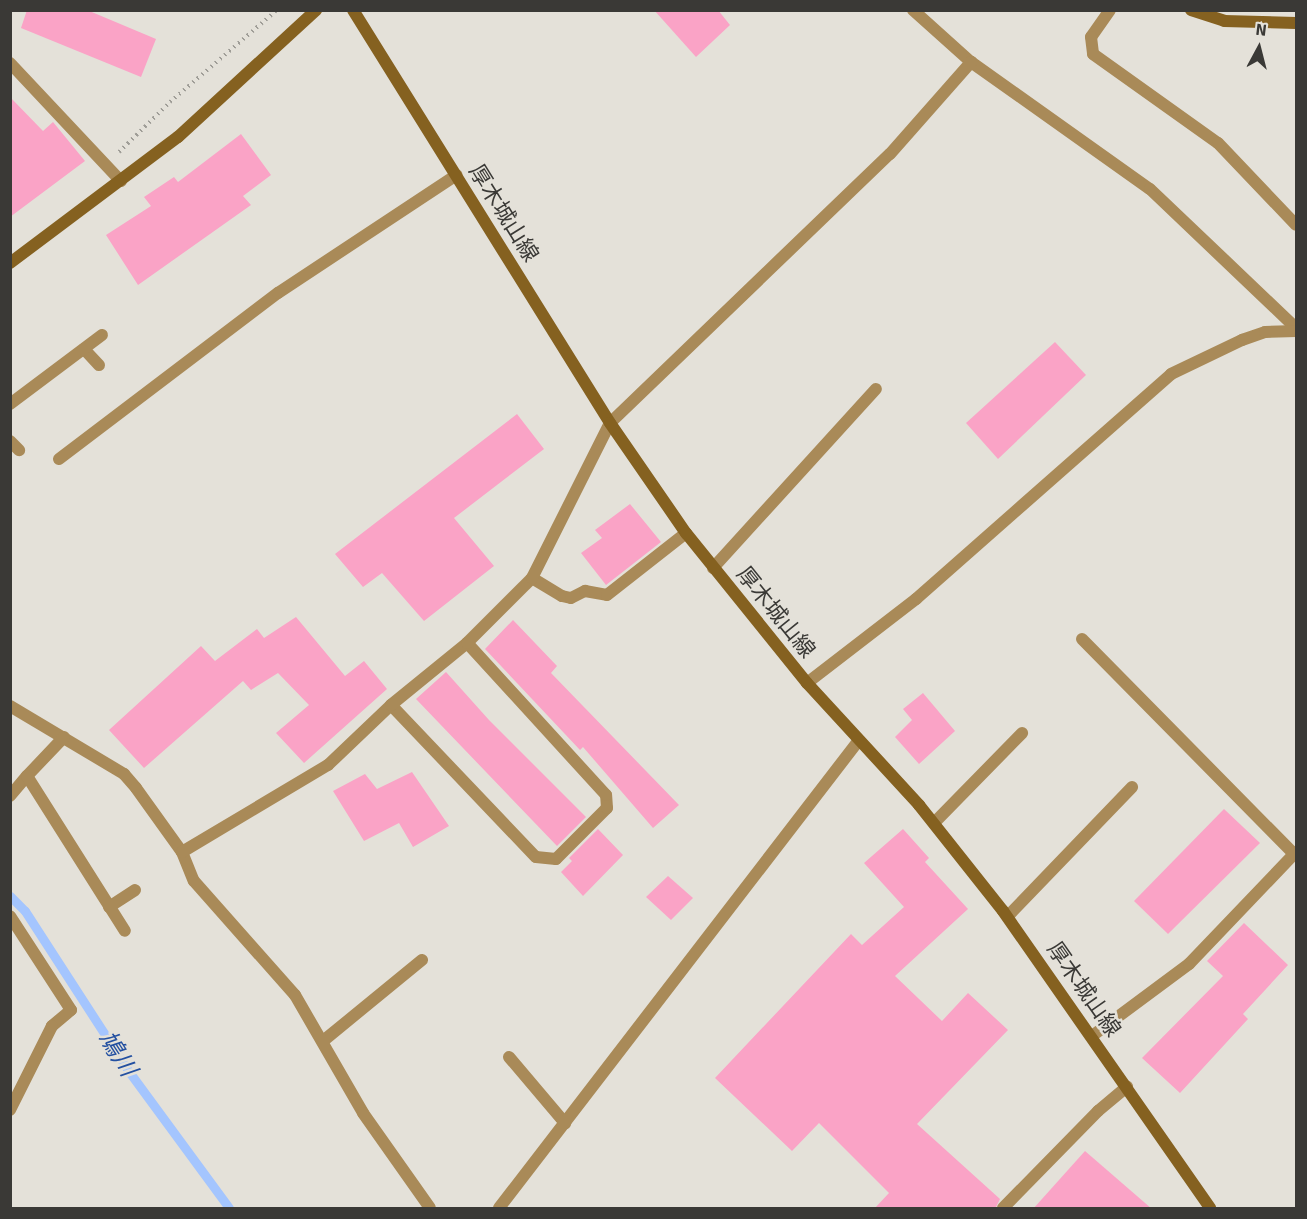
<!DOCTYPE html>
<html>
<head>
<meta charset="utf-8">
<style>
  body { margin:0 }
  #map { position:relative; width:1307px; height:1219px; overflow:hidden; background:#e4e1d9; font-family:Signika,"Noto Sans JP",sans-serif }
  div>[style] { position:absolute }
  .stream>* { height:9px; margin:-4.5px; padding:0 4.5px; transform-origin:4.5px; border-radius:4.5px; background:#a4c5fe }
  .building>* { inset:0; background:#faa3c6 }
  .path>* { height:4px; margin-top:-2px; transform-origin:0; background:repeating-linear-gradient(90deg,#9f9d97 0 1.5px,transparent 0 6px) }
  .lane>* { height:12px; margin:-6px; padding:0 6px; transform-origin:6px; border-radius:6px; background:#a98a58 }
  .street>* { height:12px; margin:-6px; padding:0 6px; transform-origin:6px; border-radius:6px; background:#a98a58 }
  .secondary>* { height:12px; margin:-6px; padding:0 6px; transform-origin:6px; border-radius:6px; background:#856120 }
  span { translate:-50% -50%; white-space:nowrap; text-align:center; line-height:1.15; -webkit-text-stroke:5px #e4e1d9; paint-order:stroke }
  .street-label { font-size:22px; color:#3a3936 }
  .water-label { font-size:24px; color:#2350a1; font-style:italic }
  .frame { position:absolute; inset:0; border:12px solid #3a3936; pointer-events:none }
  .north { position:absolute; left:1229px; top:18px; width:60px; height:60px; -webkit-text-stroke:4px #e4e1d9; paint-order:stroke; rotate:7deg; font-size:16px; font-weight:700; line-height:24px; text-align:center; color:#3a3936 }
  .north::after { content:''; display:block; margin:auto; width:21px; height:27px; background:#3a3936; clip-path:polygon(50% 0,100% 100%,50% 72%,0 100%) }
</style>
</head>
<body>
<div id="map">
  <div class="stream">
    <i style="left:10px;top:896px;width:21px;rotate:45deg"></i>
    <i style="left:25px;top:911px;width:193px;rotate:57.1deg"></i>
    <i style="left:130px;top:1073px;width:167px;rotate:53.7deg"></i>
  </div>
  <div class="building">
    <i style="clip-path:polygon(27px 10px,87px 10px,156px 39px,141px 77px,21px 28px)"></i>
    <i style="clip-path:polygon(654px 10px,718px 10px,730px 25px,696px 57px)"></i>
    <i style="clip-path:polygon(10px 97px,43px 131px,53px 122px,85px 161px,10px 217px)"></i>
    <i style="clip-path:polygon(241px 134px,271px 175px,243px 196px,251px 205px,138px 285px,106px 235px,151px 206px,144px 197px,174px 177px,178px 182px)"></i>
    <i style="clip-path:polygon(1055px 342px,1086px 375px,998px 459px,966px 423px)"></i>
    <i style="clip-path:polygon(517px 414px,544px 449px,454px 518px,494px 566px,424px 621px,382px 573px,363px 587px,335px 554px)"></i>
    <i style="clip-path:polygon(630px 504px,661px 542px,606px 585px,581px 553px,602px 538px,595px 530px)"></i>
    <i style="clip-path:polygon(296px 617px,345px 676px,364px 661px,387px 689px,304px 763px,276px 733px,309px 705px,278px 673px,251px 690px,243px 681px,144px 768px,109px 730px,201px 646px,215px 661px,257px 629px,264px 638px)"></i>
    <i style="clip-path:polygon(513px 620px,557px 666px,551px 673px,679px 805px,653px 828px,583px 747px,580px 750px,485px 649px)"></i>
    <i style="clip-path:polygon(446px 672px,489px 720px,586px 817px,557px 846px,416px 699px)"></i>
    <i style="clip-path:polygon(923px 693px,955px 731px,919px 764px,895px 737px,912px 720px,903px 709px)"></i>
    <i style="clip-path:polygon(412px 772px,449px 826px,413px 847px,399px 823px,364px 841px,333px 791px,365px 774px,377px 789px)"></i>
    <i style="clip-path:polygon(1224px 809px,1260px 843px,1168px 934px,1134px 901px)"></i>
    <i style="clip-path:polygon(598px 829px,623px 855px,583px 896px,561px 872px,572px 861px,569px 858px)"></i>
    <i style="clip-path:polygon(903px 829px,929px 858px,925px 862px,968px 909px,895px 976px,942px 1021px,968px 993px,1008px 1030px,917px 1124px,1000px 1199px,995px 1209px,874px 1209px,889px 1193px,819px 1123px,792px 1151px,715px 1078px,851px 934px,862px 945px,904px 907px,864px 863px)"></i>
    <i style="clip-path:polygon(668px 876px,693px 898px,671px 920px,646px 897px)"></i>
    <i style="clip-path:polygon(1244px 923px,1288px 965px,1243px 1014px,1248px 1019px,1180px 1093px,1142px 1058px,1223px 976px,1207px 961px)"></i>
    <i style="clip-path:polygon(1085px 1151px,1152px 1209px,1033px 1209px)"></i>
  </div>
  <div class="path">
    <i style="left:119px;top:152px;width:71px;rotate:-44.4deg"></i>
    <i style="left:170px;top:102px;width:141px;rotate:-40.7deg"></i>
  </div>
  <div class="lane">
    <i style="left:913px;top:10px;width:78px;rotate:41.9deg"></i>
    <i style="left:971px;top:62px;width:219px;rotate:35.4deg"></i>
    <i style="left:1150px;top:189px;width:202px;rotate:43.6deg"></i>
    <i style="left:1110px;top:10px;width:33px;rotate:125deg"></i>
    <i style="left:1091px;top:37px;width:17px;rotate:83deg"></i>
    <i style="left:1093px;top:54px;width:153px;rotate:35.5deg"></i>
    <i style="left:1218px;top:143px;width:113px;rotate:46.4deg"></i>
    <i style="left:84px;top:349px;width:22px;rotate:47deg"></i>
    <i style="left:610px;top:423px;width:388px;rotate:-43.9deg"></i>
    <i style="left:890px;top:154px;width:123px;rotate:-48.6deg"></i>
    <i style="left:10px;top:441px;width:13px;rotate:45deg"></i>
    <i style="left:59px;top:459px;width:275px;rotate:-37.2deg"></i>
    <i style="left:278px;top:293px;width:214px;rotate:-33.5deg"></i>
    <i style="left:713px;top:568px;width:242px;rotate:-47.7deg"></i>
    <i style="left:532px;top:578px;width:35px;rotate:31deg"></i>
    <i style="left:562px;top:596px;width:9px;rotate:13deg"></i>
    <i style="left:571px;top:598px;width:16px;rotate:-27deg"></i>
    <i style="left:585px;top:591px;width:22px;rotate:10deg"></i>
    <i style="left:607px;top:595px;width:100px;rotate:-38.1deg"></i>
    <i style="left:1082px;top:639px;width:302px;rotate:45.4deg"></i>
    <i style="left:391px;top:705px;width:210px;rotate:46.4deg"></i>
    <i style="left:536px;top:857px;width:20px;rotate:6deg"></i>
    <i style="left:556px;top:859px;width:72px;rotate:-45deg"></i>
    <i style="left:607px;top:808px;width:13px;rotate:-94deg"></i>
    <i style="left:606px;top:795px;width:206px;rotate:-132.4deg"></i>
    <i style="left:10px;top:796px;width:26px;rotate:-50deg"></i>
    <i style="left:934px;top:823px;width:126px;rotate:-45.6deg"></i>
    <i style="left:109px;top:907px;width:31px;rotate:-33deg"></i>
    <i style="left:10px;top:916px;width:112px;rotate:57deg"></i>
    <i style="left:71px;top:1010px;width:25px;rotate:140deg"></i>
    <i style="left:52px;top:1026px;width:94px;rotate:116.6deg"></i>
    <i style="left:1008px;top:916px;width:179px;rotate:-46.1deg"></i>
    <i style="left:323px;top:1041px;width:128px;rotate:-39.3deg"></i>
    <i style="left:509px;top:1057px;width:87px;rotate:49.7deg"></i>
    <i style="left:1003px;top:1208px;width:136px;rotate:-45.6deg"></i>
    <i style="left:1098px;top:1111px;width:38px;rotate:-40deg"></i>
  </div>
  <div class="street">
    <i style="left:10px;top:63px;width:162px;rotate:46.8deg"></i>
    <i style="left:10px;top:404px;width:115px;rotate:-36.9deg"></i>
    <i style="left:807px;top:683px;width:138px;rotate:-37.6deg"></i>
    <i style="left:916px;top:599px;width:340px;rotate:-41.4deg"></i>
    <i style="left:1171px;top:374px;width:79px;rotate:-25.6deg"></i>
    <i style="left:1242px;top:340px;width:24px;rotate:-19deg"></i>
    <i style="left:1265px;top:332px;width:31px;rotate:-2deg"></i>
    <i style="left:10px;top:706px;width:133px;rotate:30.8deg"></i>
    <i style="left:124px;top:774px;width:18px;rotate:49deg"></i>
    <i style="left:136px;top:788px;width:79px;rotate:54.3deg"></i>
    <i style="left:182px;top:852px;width:31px;rotate:68deg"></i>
    <i style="left:194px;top:881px;width:152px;rotate:48.5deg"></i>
    <i style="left:295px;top:995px;width:136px;rotate:60deg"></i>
    <i style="left:363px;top:1113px;width:116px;rotate:54.8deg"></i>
    <i style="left:64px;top:737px;width:54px;rotate:133.5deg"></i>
    <i style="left:27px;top:776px;width:183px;rotate:57.7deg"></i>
    <i style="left:182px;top:852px;width:170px;rotate:-30.8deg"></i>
    <i style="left:328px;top:765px;width:87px;rotate:-43.6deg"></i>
    <i style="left:391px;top:705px;width:98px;rotate:-39.2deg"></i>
    <i style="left:467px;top:643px;width:92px;rotate:-45deg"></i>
    <i style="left:532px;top:578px;width:174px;rotate:-63.3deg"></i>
    <i style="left:1092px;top:1036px;width:121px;rotate:-36.6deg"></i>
    <i style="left:1189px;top:964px;width:155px;rotate:-46.3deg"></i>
    <i style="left:499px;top:1208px;width:590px;rotate:-52.43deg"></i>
  </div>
  <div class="secondary">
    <i style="left:353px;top:10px;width:486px;rotate:58.1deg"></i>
    <i style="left:610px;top:423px;width:134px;rotate:55.4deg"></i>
    <i style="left:686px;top:533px;width:193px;rotate:51.1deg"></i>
    <i style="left:807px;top:683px;width:166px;rotate:47.4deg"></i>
    <i style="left:919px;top:805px;width:135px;rotate:51.6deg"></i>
    <i style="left:1003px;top:911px;width:362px;rotate:55.1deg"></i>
    <i style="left:1191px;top:10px;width:35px;rotate:18deg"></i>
    <i style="left:1224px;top:21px;width:72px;rotate:1.6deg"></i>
    <i style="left:10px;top:263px;width:210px;rotate:-36.9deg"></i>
    <i style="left:178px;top:137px;width:188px;rotate:-42.6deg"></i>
  </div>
  <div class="street-label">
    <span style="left:504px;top:213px;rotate:58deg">厚木城山線</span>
    <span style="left:776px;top:612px;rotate:51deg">厚木城山線</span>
    <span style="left:1084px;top:989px;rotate:55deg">厚木城山線</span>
  </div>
  <div class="water-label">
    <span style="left:117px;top:1054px;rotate:57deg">鳩川</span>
  </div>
  <div class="frame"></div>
  <div class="north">N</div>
</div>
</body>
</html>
